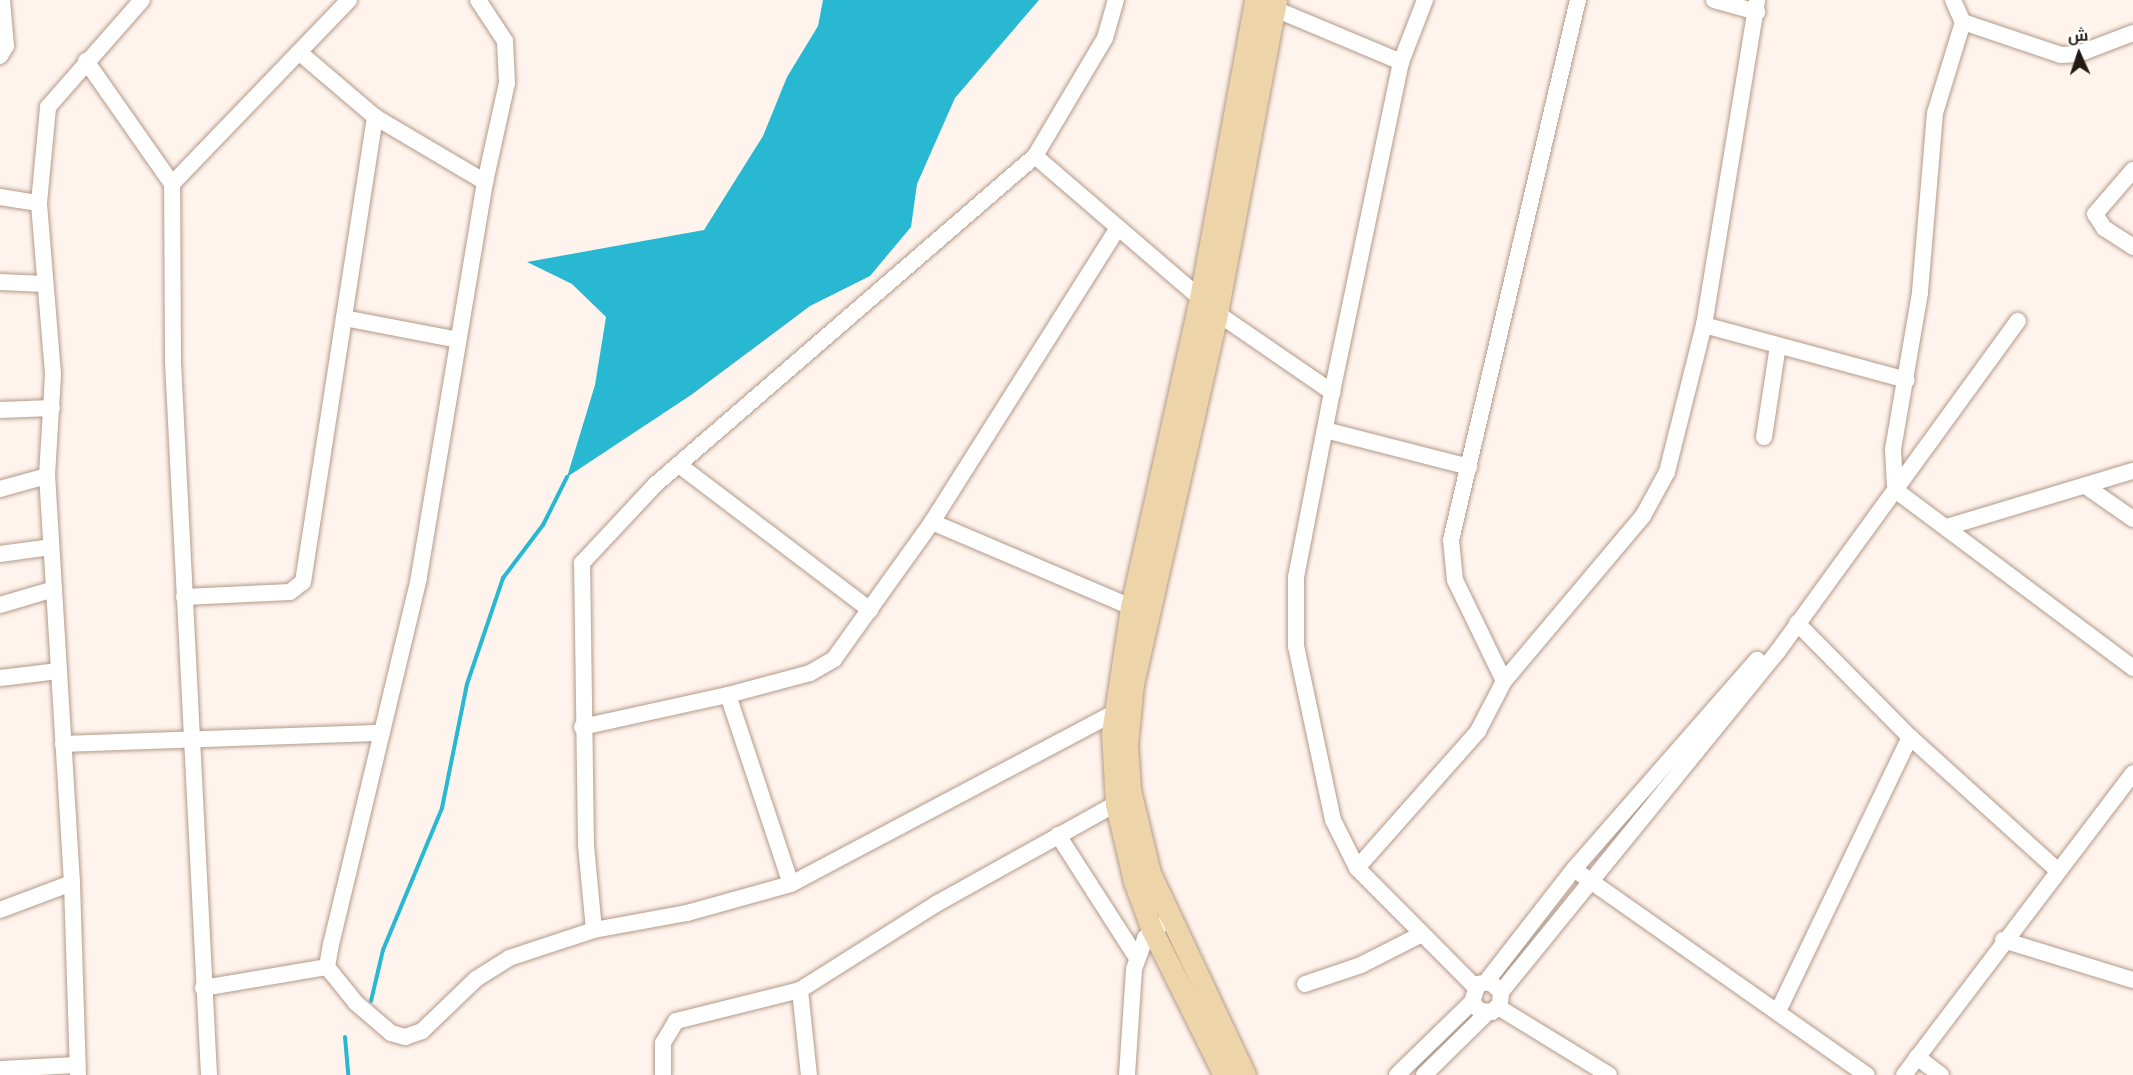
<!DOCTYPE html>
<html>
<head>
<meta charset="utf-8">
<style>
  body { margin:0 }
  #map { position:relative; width:2133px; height:1075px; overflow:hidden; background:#fff4ed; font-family:Karla,Cairo,sans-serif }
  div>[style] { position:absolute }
  .water>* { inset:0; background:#28b8d1 }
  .stream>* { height:4px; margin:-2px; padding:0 2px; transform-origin:2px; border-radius:2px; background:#28b8d1 }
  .roads { filter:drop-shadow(0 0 2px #b39a89) drop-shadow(0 0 2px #b39a89) }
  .minor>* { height:16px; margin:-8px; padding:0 8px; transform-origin:8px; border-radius:8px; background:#fff }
  .major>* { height:21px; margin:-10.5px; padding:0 10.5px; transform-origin:10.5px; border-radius:10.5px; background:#eed5a9 }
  span { translate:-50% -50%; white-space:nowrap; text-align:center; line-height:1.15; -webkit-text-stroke:4.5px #fff; paint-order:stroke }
  .north { position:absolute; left:2049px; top:24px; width:60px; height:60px; -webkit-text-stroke:4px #fff; paint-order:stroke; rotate:357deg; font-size:16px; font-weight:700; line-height:24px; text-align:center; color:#231a13 }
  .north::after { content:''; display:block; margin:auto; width:21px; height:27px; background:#231a13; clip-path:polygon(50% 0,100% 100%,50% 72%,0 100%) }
</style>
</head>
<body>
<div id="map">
  <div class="water">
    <i style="clip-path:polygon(823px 0,1039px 0,955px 98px,917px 184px,911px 227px,870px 276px,810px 306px,691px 395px,567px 477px,595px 385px,606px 317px,572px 284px,527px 262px,704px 230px,763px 136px,787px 77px,818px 26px)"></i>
  </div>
  <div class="stream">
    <i style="left:371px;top:1001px;width:52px;rotate:-76.8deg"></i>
    <i style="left:383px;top:950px;width:154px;rotate:-67.4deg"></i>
    <i style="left:442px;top:808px;width:126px;rotate:-78.6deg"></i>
    <i style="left:467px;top:684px;width:112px;rotate:-71.2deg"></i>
    <i style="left:503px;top:578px;width:66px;rotate:-53deg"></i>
    <i style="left:543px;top:525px;width:54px;rotate:-63.4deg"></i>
    <i style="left:345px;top:1037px;width:38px;rotate:85deg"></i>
  </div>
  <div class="roads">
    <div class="minor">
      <i style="left:478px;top:0;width:49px;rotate:56.6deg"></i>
      <i style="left:505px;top:41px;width:42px;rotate:87.3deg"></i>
      <i style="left:507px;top:83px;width:101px;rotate:102.5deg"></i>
      <i style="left:485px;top:182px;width:401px;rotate:99.5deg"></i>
      <i style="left:419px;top:578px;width:376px;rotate:103.5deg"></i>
      <i style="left:331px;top:944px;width:23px;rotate:100deg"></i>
      <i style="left:327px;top:967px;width:46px;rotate:51.1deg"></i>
      <i style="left:356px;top:1003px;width:46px;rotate:40.6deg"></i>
      <i style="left:391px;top:1033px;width:15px;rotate:16deg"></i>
      <i style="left:405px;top:1037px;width:18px;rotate:-19deg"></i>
      <i style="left:422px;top:1031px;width:75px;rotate:-43.9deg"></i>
      <i style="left:476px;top:979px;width:39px;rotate:-32deg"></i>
      <i style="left:509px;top:958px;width:89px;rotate:-18.2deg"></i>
      <i style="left:594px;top:930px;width:95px;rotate:-10.4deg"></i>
      <i style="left:687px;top:913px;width:108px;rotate:-15.6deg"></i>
      <i style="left:791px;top:884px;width:363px;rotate:-27.9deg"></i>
      <i style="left:1425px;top:0;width:66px;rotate:111.2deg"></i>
      <i style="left:1401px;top:62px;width:337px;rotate:101.8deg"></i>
      <i style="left:1332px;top:392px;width:188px;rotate:101deg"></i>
      <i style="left:1296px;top:577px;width:69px;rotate:90deg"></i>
      <i style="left:1296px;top:646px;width:178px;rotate:78deg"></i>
      <i style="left:1333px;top:820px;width:54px;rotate:63.4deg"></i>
      <i style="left:1357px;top:868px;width:168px;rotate:45.2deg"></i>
      <i style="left:1714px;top:0;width:45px;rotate:15.6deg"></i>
      <i style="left:1953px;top:0;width:24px;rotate:66deg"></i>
      <i style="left:1963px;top:22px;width:95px;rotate:107.1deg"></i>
      <i style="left:1935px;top:113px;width:181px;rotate:94.8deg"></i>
      <i style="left:1920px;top:293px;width:158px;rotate:99.8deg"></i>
      <i style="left:1893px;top:449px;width:35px;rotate:87deg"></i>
      <i style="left:1895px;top:484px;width:9px;rotate:69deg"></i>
      <i style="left:1898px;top:492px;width:294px;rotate:36.8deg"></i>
      <i style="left:1275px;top:9px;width:137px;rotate:22.8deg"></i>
      <i style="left:1963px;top:22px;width:103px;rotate:18.6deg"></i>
      <i style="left:2061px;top:55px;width:17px;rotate:-3deg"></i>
      <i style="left:2078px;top:54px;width:59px;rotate:-20.9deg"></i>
      <i style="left:299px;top:52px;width:100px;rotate:40.5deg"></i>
      <i style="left:375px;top:117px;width:128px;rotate:30.6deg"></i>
      <i style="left:0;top:56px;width:12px;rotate:-59deg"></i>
      <i style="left:6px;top:46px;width:46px;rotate:-95deg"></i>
      <i style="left:86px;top:61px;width:150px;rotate:55deg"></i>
      <i style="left:1035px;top:156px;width:218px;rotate:40.7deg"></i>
      <i style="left:2133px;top:170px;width:58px;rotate:130.8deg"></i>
      <i style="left:2095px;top:214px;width:17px;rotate:57deg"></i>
      <i style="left:2104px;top:228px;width:35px;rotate:33deg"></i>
      <i style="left:0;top:197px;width:39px;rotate:9deg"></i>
      <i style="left:0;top:282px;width:45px;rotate:2.5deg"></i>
      <i style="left:1217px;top:313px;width:140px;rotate:34.5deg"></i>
      <i style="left:344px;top:318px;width:116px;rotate:10.9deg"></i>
      <i style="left:1704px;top:325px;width:210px;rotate:15.2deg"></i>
      <i style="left:0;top:410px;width:52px;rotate:-2.2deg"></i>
      <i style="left:1325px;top:430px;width:149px;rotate:14.4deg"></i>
      <i style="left:1764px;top:437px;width:92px;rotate:-81.3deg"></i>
      <i style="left:679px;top:465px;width:240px;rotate:37.2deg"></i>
      <i style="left:2087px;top:487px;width:56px;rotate:34.8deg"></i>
      <i style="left:0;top:489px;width:49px;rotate:-15.5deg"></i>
      <i style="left:932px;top:522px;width:216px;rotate:23.1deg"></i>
      <i style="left:1947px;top:527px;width:194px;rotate:-16.8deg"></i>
      <i style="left:0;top:554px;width:51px;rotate:-7.8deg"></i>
      <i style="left:184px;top:597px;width:106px;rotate:-2.7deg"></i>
      <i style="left:290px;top:592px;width:16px;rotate:-38deg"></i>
      <i style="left:303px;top:582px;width:471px;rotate:-81.2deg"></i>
      <i style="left:0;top:605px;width:56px;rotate:-16.5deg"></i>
      <i style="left:1797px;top:623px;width:161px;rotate:45.3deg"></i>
      <i style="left:1910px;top:737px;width:198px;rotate:42.1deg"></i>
      <i style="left:0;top:678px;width:59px;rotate:-6.8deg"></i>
      <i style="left:1504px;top:681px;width:216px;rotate:-49.9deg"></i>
      <i style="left:1643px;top:516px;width:50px;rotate:-61.4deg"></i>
      <i style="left:1667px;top:472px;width:152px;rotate:-75.9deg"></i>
      <i style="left:1704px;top:325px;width:329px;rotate:-80.7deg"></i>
      <i style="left:728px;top:695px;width:199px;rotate:71.6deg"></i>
      <i style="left:582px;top:727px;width:149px;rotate:-12.4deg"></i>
      <i style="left:728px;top:695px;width:85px;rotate:-15deg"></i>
      <i style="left:810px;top:673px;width:28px;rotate:-30deg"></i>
      <i style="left:834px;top:659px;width:168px;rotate:-54.4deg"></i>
      <i style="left:932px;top:522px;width:344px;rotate:-57.7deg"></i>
      <i style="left:63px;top:744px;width:319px;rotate:-2deg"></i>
      <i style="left:1058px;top:835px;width:146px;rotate:57.3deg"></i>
      <i style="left:1357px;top:868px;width:183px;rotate:-48.5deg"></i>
      <i style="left:1478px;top:731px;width:56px;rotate:-62.5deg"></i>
      <i style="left:1504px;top:681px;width:112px;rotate:-115.9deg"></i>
      <i style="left:1455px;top:580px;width:40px;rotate:-95.7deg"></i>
      <i style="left:1451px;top:540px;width:555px;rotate:-76.77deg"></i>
      <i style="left:1582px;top:875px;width:348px;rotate:35.1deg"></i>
      <i style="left:0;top:910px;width:77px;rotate:-20.6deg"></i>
      <i style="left:594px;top:930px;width:85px;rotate:-95.4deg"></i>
      <i style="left:586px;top:845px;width:282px;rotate:-90.8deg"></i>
      <i style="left:582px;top:563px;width:108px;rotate:-46.9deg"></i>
      <i style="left:656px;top:484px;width:501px;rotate:-40.87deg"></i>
      <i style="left:1035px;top:156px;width:137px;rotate:-59.3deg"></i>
      <i style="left:1105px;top:38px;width:40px;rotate:-74deg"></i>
      <i style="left:2003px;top:940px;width:136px;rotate:17.1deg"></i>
      <i style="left:1486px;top:982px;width:143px;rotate:-52.1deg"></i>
      <i style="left:1574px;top:869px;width:278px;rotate:-48.8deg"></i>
      <i style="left:1305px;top:984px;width:59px;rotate:-18.7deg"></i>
      <i style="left:1361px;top:965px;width:66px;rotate:-27deg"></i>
      <i style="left:203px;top:988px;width:126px;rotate:-9.6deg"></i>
      <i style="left:800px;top:990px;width:85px;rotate:84deg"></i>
      <i style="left:1501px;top:992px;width:439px;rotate:-50.9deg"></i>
      <i style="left:1778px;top:651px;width:408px;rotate:-54deg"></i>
      <i style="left:1498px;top:1007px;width:130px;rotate:31.5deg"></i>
      <i style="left:1779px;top:1009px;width:302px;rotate:-64.3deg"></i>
      <i style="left:1917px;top:1057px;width:30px;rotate:37deg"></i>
      <i style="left:0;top:1069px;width:77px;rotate:-3deg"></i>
      <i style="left:78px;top:1075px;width:192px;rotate:-91.8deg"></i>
      <i style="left:72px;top:883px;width:408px;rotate:-93.5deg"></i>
      <i style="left:47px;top:476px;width:102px;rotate:-86.6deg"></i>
      <i style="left:53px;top:374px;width:172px;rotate:-94.7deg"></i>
      <i style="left:39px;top:203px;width:96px;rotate:-84.6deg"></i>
      <i style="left:48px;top:107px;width:142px;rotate:-48.7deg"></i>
      <i style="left:209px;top:1075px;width:715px;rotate:-92.89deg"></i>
      <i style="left:173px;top:361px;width:177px;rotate:-90.3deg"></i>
      <i style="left:172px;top:184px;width:255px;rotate:-46.1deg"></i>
      <i style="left:663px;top:1075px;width:32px;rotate:-90deg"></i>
      <i style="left:663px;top:1043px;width:26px;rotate:-59deg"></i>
      <i style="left:676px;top:1021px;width:128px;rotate:-14deg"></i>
      <i style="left:800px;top:990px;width:161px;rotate:-32.3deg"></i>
      <i style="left:936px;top:904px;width:206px;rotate:-29.1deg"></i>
      <i style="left:1127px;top:1075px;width:106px;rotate:-86.2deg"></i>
      <i style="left:1134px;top:969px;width:33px;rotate:-70deg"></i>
      <i style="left:1145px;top:938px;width:20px;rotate:-41deg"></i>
      <i style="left:1397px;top:1075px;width:105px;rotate:-44.2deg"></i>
      <i style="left:1472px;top:1002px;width:19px;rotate:-72deg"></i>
      <i style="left:1478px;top:984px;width:12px;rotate:-9deg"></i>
      <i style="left:1490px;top:982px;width:15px;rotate:42deg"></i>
      <i style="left:1501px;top:992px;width:12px;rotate:95deg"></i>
      <i style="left:1500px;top:1004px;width:11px;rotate:135deg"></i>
      <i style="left:1492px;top:1012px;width:12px;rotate:-175deg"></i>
      <i style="left:1480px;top:1011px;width:12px;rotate:-132deg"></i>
      <i style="left:1424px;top:1075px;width:90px;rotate:-44.5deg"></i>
      <i style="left:1904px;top:1075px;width:379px;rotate:-52.8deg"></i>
    </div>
    <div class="major">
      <i style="left:1224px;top:1075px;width:162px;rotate:-116.4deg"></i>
      <i style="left:1152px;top:930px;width:52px;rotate:-110.2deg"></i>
      <i style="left:1134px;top:881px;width:79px;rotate:-103.2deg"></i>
      <i style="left:1116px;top:804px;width:71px;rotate:-93.2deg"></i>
      <i style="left:1112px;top:733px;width:127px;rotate:-81.4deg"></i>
      <i style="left:1131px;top:607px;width:317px;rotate:-77.4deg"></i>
      <i style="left:1200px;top:298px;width:303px;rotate:-79.5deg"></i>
      <i style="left:1245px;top:1075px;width:223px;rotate:-115.2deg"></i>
      <i style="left:1150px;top:873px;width:85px;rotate:-103.5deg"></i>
      <i style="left:1130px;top:790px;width:46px;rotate:-93.7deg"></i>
      <i style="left:1127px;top:744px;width:60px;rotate:-84.3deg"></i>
      <i style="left:1133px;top:684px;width:380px;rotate:-77.2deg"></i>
      <i style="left:1217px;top:313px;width:319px;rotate:-79.3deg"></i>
    </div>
  </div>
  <div class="north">ش</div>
</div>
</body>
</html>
